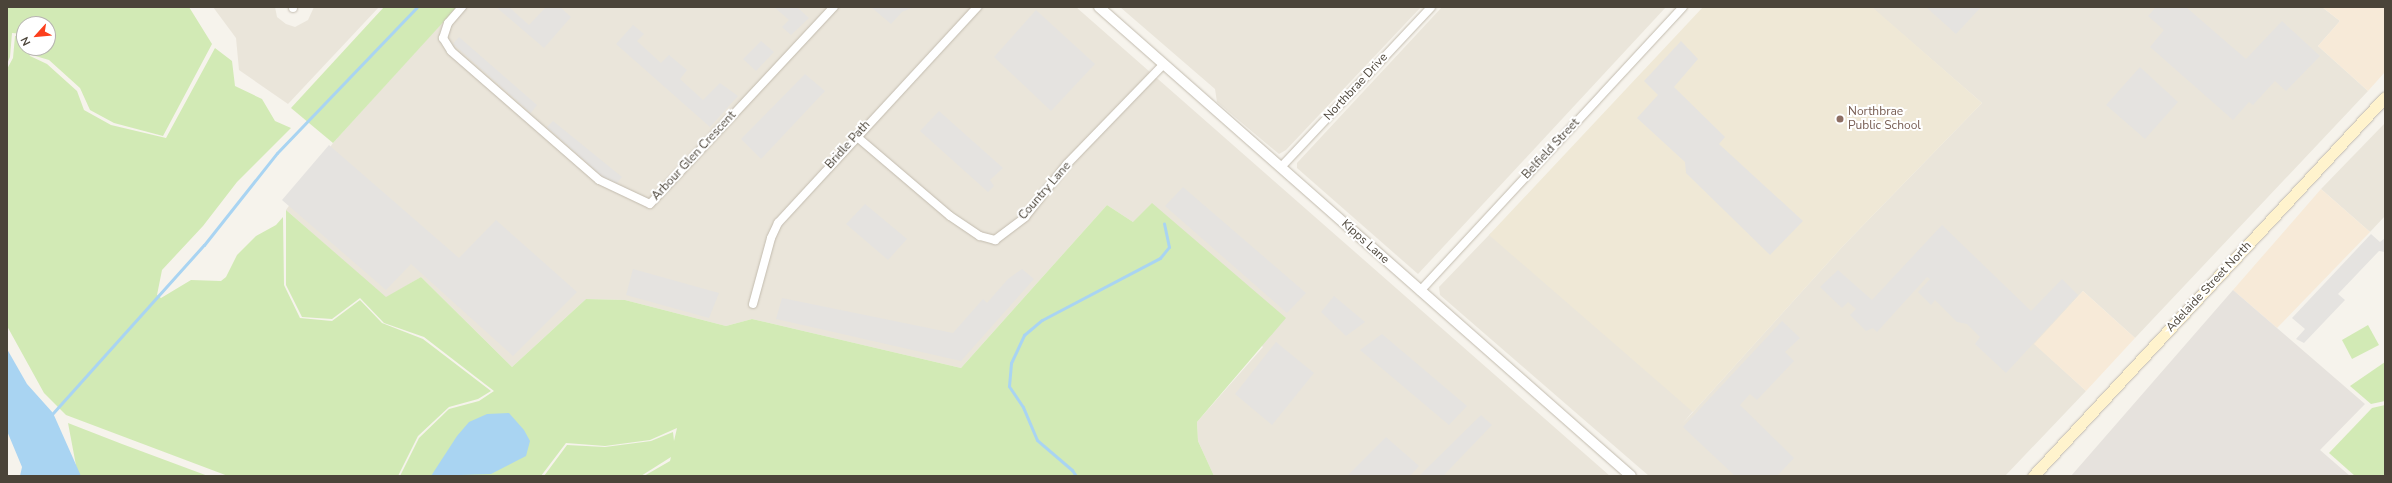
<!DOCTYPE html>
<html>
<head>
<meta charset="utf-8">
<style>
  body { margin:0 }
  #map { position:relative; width:2392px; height:483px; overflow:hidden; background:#f6f3ec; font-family:"Nunito Sans",sans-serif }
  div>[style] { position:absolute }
  .residential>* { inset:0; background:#eae5da }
  .commercial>* { inset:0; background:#f7ead8 }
  .industrial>* { inset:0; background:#e6e2dd }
  .education>* { inset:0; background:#efe8d6 }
  .green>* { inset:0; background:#d2eab5 }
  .parking>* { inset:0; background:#e5e3e0 }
  .water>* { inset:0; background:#a9d4f2 }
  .stream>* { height:3px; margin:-1.5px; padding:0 1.5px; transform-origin:1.5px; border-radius:1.5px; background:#a9d4f2 }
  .roads { filter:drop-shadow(0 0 1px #c2bbae) drop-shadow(0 0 1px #c2bbae) }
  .minor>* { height:8px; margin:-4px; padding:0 4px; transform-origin:4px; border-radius:4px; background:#fff }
  .tertiary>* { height:10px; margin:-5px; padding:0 5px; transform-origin:5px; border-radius:5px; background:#fff }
  .secondary>* { height:11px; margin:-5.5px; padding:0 5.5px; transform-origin:5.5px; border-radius:5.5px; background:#fff3cd }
  .dots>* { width:11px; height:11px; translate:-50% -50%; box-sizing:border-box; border:2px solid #fff; border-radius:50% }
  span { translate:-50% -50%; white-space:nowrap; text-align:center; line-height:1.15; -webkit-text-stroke:4px #fff; paint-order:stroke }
  .street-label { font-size:12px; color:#4b4439 }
  .education-label { font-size:12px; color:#785e54 }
  .left { translate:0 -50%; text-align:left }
  .frame { position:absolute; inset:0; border:8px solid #4b4439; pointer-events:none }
  .north { position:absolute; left:16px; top:16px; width:40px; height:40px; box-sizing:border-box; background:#fff; border:1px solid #b7b4b0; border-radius:50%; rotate:243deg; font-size:11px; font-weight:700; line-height:16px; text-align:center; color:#4b4439 }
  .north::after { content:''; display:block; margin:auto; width:14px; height:18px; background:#fc3f1d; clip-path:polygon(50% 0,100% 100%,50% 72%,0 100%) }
</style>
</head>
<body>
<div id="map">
  <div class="residential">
    <i style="clip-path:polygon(213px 7px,275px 7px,277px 17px,286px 24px,295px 27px,308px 20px,314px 7px,379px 7px,288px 104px,239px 70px,236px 38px)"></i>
    <i style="clip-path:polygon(456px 7px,1076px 7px,1610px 476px,1214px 476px,1198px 441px,1197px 422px,1263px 347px,1133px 222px,1107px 205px,961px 368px,752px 319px,726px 326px,625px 300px,586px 299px,512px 367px,421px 277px,386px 298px,286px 210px,333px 143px)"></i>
    <i style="clip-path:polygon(1120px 7px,1421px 7px,1286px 150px,1279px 154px,1217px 102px,1215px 89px)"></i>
    <i style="clip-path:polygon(1442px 7px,1666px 7px,1418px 274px,1297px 168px,1297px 163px)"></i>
    <i style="clip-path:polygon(1871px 7px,2322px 7px,2340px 21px,2318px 46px,2368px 91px,2135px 338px,2083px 291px,2035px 344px,2086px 391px,2005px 476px,1649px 476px,1440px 295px,1439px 287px,1491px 233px,1693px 411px,1683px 423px,1843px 246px,1982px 103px)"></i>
    <i style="clip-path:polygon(2385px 123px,2385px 216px,2370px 232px,2321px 189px)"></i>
  </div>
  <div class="commercial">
    <i style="clip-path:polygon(2322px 7px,2385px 7px,2385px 72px,2368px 91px,2318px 46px,2340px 21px)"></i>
    <i style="clip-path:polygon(2321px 189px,2370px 232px,2277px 328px,2233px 290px)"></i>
    <i style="clip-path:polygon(2083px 291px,2135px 338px,2086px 391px,2034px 344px)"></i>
  </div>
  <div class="industrial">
    <i style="clip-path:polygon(2233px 290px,2365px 404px,2320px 450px,2350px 476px,2071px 476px)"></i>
  </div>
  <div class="education">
    <i style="clip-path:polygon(1703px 7px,1872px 7px,1982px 103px,1843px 246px,1693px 412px,1489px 235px)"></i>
  </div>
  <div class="green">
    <i style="clip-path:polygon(7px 7px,189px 7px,212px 44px,163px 136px,114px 123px,90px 110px,80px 88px,49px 60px,32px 55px,29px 48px,48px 48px,48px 24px,24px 24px,24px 34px,12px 33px,10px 57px,7px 64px)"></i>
    <i style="clip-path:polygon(384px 7px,457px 7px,333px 143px,291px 108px)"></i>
    <i style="clip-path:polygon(22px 35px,24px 48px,27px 48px,30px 56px,47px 64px,77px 91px,84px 110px,111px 125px,166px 138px,215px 48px,232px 61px,235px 86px,262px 99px,275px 121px,291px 128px,237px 182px,203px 226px,162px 270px,157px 295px,161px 298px,191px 280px,221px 281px,226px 277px,237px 255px,256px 236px,276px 225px,283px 217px,284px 285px,300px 318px,332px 321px,360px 300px,382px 323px,423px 339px,491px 391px,478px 399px,449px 407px,418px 436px,398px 476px,228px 476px,66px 415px,44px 393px,7px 326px,7px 69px,13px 58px,15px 36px)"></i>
    <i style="clip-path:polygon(1152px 203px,1286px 318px,1197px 422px,1198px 441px,1214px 476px,644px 476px,670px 461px,671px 457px,641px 476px,544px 476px,567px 445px,605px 447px,651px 441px,673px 432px,674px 441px,677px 428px,650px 440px,605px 446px,566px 443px,541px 476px,400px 476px,419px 438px,449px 409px,479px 401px,494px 391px,424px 337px,384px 323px,360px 298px,332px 319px,302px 317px,286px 285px,286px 210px,386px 297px,421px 277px,512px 367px,586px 299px,625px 300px,726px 326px,752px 319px,961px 368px,1107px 205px,1133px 222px)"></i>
    <i style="clip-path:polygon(2368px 325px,2379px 345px,2352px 359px,2342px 340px)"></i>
    <i style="clip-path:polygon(2385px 362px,2385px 401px,2371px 404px,2350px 386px)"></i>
    <i style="clip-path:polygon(2385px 405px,2385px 476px,2355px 476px,2329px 453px,2372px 408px)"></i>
    <i style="clip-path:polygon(68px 423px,122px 444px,208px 476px,78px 476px)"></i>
  </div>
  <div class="parking">
    <i style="clip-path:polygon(496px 7px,509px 7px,529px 25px,546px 7px,560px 7px,571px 17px,544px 48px)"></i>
    <i style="clip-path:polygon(774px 7px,797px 7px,809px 18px,791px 35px,782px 27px,789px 20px)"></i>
    <i style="clip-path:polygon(871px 7px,914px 7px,902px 12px,891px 24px)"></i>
    <i style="clip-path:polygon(1926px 7px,1981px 7px,1956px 34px)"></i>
    <i style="clip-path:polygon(2156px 7px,2186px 7px,2246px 59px,2282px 21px,2320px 56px,2286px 91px,2275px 81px,2253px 105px,2249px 102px,2233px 120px,2150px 47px,2164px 30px,2148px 16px)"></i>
    <i style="clip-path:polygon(1036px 10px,1095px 64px,1051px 111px,994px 57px)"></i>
    <i style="clip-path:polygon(633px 25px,644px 34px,637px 41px,661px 63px,669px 55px,687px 70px,680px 79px,703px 100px,720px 83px,738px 96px,710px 127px,616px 44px)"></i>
    <i style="clip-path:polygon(459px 37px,537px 105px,531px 113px,453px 44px)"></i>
    <i style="clip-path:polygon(761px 41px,774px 52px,756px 71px,743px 59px)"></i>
    <i style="clip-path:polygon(1681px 41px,1698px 59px,1674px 87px,1725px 137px,1719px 144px,1803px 221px,1770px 255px,1686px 173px,1685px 162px,1637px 118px,1658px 95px,1644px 81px)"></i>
    <i style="clip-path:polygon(2140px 67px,2178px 102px,2145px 139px,2106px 105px)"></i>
    <i style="clip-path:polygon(805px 74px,825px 91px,761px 159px,741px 139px)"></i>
    <i style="clip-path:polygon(939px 111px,1003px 168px,990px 180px,994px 186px,988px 192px,920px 131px)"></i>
    <i style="clip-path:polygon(553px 121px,622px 177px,617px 183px,604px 178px,547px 127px)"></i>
    <i style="clip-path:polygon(329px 145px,459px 258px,496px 220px,577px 292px,513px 356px,411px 264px,386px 290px,282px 200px)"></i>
    <i style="clip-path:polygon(1183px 187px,1306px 293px,1287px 313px,1165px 206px)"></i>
    <i style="clip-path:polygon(865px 204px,907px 239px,888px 260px,846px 224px)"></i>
    <i style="clip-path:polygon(1942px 225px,2031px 311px,2062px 279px,2078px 295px,2006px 373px,1975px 344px,1980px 337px,1967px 324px,1957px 322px,1935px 300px,1931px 305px,1918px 292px,1930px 279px,1927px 277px,1877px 332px,1873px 328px,1866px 331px,1850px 315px,1856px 309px,1848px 302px,1842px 308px,1820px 287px,1838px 270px,1872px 300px)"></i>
    <i style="clip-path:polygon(2371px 234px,2380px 242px,2385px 238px,2385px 252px,2379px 251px,2338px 294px,2345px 300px,2304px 343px,2296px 339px,2305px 329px,2292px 318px)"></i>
    <i style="clip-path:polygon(633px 269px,719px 293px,709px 318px,626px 295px)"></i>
    <i style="clip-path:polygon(1022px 269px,1034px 279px,961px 361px,776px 319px,782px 298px,953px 333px,983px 299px,987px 303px,1008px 279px)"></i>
    <i style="clip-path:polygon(1334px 296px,1365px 322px,1346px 336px,1321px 312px)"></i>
    <i style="clip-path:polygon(1782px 321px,1800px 338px,1785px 352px,1794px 361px,1757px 400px,1750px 394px,1740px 405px,1794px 458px,1777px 476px,1735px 476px,1683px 427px)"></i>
    <i style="clip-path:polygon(1382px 334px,1467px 406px,1449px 425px,1360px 350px)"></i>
    <i style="clip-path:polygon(1276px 342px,1314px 373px,1272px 425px,1235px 394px)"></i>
    <i style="clip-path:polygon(1481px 415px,1492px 425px,1443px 476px,1419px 476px)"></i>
    <i style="clip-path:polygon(1386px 437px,1419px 466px,1410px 476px,1347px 476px)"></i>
  </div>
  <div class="water">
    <i style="clip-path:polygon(7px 349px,27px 384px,53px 413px,81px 476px,20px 476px,22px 467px,7px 431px)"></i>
    <i style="clip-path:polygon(509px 413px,524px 430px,530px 441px,526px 456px,491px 474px,431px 476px,457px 436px,469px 422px,487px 414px)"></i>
  </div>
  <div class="stream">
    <i style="left:53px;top:413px;width:226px;rotate:-48.1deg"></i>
    <i style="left:204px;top:245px;width:117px;rotate:-51.6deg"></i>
    <i style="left:277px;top:153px;width:202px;rotate:-46.2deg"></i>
    <i style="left:1076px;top:476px;width:7px;rotate:-124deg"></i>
    <i style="left:1072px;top:470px;width:46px;rotate:-139.4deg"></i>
    <i style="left:1037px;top:440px;width:36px;rotate:-113deg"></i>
    <i style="left:1023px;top:407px;width:25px;rotate:-124deg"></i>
    <i style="left:1009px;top:386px;width:23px;rotate:-85deg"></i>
    <i style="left:1011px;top:363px;width:31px;rotate:-65deg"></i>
    <i style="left:1024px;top:335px;width:23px;rotate:-40deg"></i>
    <i style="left:1042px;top:320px;width:133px;rotate:-27.7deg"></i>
    <i style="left:1160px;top:258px;width:14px;rotate:-51deg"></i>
    <i style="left:1169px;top:247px;width:24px;rotate:-102deg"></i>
  </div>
  <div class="roads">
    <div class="minor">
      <i style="left:293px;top:7px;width:1px;rotate:90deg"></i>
      <i style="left:462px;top:7px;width:21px;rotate:131deg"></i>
      <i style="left:448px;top:23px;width:16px;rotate:108deg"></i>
      <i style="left:443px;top:38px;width:15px;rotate:58deg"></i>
      <i style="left:451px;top:51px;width:196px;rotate:41.1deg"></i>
      <i style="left:599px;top:180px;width:56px;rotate:25.2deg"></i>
      <i style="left:650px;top:204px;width:270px;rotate:-47deg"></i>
      <i style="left:856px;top:136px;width:123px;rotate:40.4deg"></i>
      <i style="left:950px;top:216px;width:36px;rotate:34deg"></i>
      <i style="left:980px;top:236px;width:16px;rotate:15deg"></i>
      <i style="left:995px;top:240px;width:38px;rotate:-37deg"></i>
      <i style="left:1025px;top:217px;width:68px;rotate:-51.6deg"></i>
      <i style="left:1067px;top:164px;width:139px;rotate:-45.9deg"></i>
      <i style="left:1281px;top:167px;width:219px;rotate:-46.8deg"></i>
      <i style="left:1420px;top:291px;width:387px;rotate:-47.2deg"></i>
      <i style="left:753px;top:304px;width:68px;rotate:-74.7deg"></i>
      <i style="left:771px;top:238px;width:17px;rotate:-65deg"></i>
      <i style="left:778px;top:223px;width:294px;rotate:-47.3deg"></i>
    </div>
    <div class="tertiary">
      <i style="left:1099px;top:7px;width:709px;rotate:41.4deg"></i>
    </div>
    <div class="secondary">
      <i style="left:2033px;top:476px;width:517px;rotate:-47.12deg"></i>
    </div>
  </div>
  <div class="dots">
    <i style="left:1840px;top:119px;background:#8d6e63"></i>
  </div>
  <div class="street-label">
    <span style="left:1356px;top:87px;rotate:-47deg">Northbrae Drive</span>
    <span style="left:848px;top:145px;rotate:-48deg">Bridle Path</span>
    <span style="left:1551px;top:149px;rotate:-47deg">Belfield Street</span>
    <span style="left:694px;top:156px;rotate:-47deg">Arbour Glen Crescent</span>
    <span style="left:1045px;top:191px;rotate:-49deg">Country Lane</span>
    <span style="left:1365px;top:242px;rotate:42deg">Kipps Lane</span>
    <span style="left:2209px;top:287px;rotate:-47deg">Adelaide Street North</span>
  </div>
  <div class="education-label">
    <span class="left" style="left:1848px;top:119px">Northbrae<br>Public School</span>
  </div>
  <div class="frame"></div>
  <div class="north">N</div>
</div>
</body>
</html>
